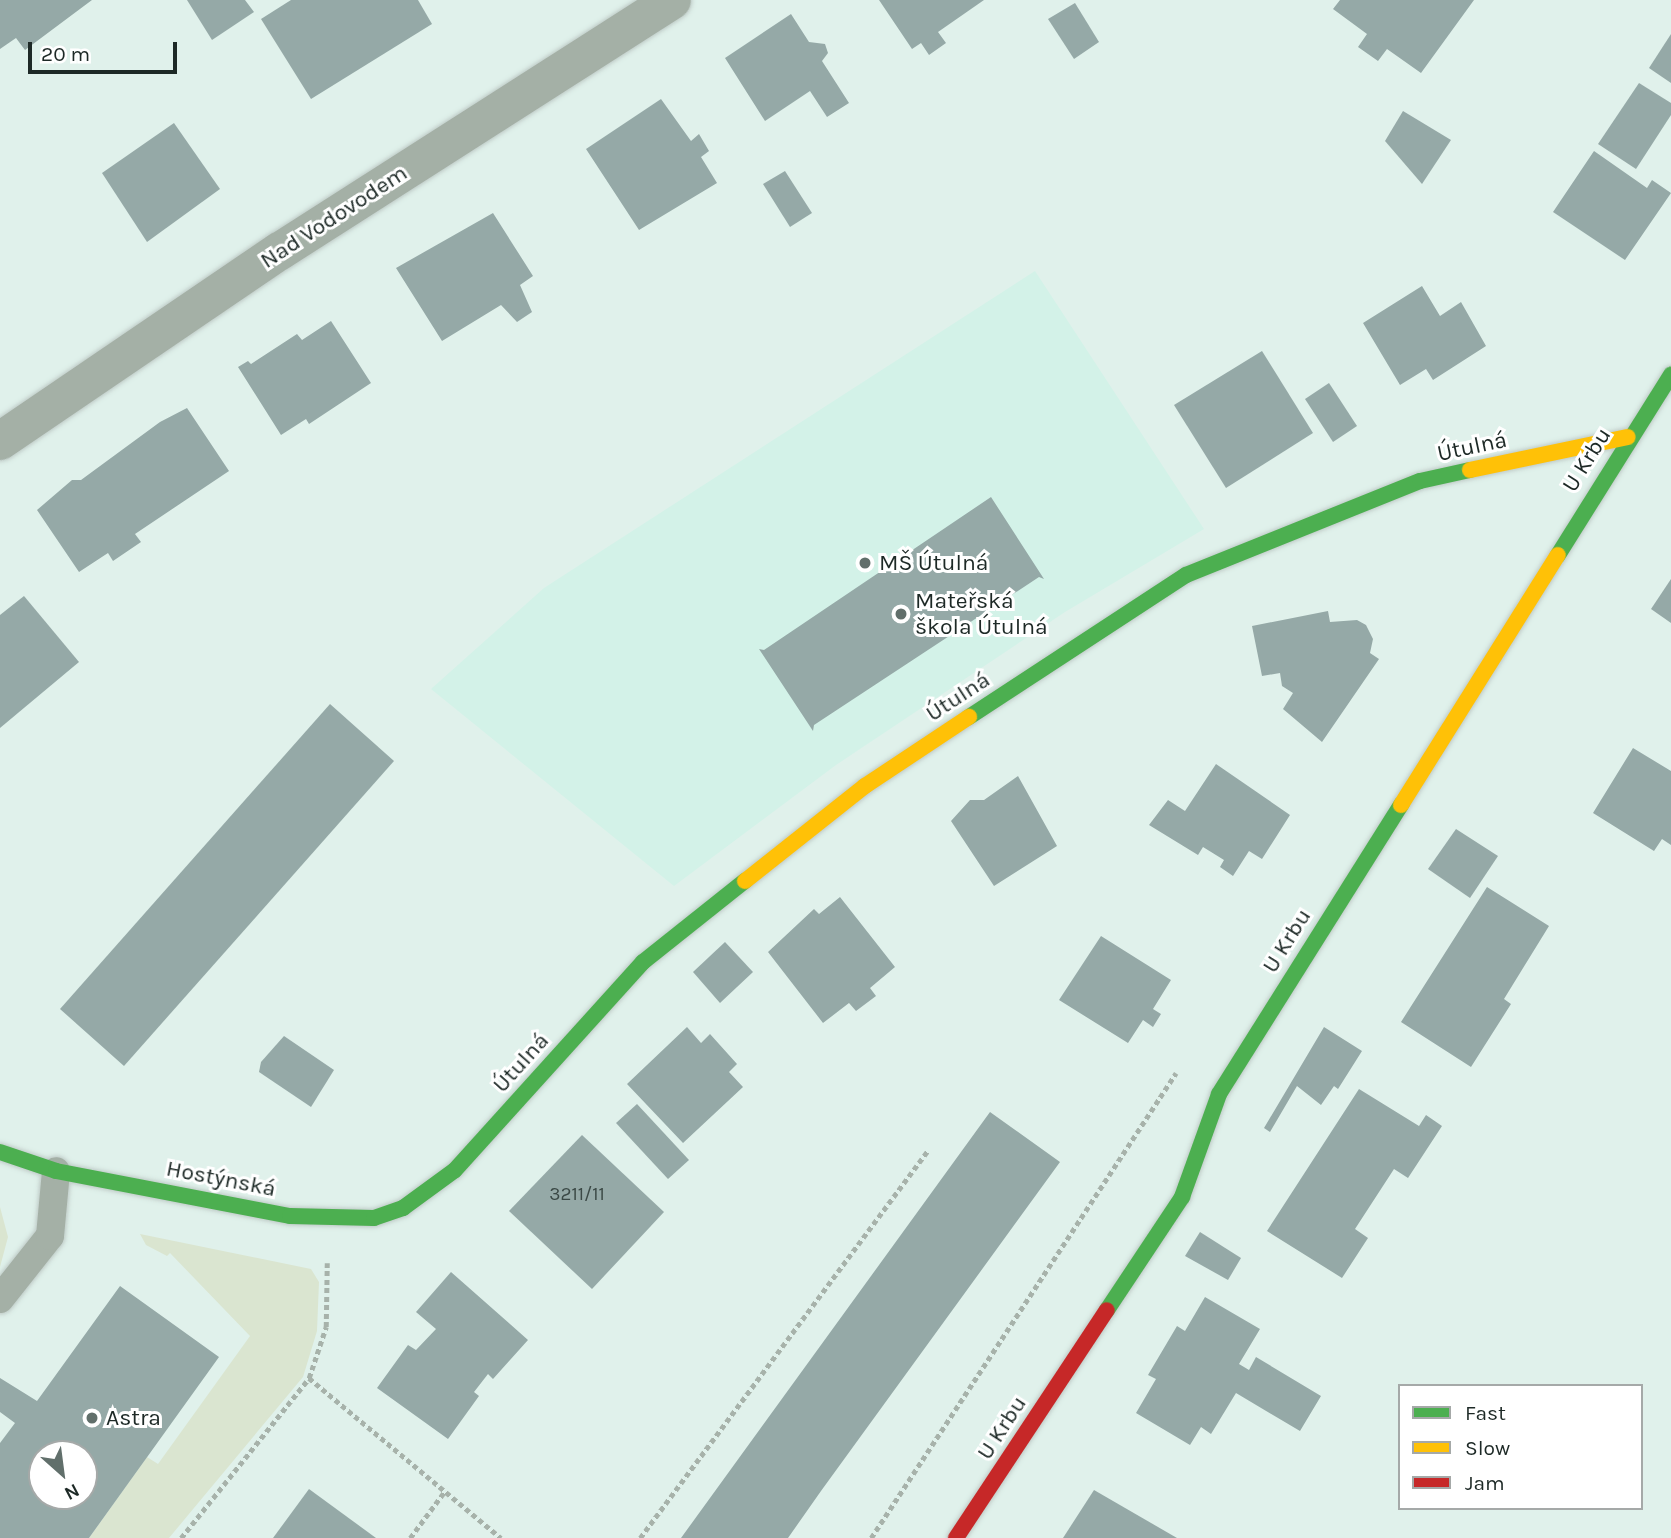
<!DOCTYPE html>
<html>
<head>
<meta charset="utf-8">
<style>
  body { margin:0 }
  #map { position:relative; width:1671px; height:1538px; overflow:hidden; background:#e0f1eb; font-family:Karla,sans-serif }
  div>[style] { position:absolute }
  .built>* { inset:0; background:#d3f2e8 }
  .green>* { inset:0; background:#dae5d0 }
  .building>* { inset:0; background:#95a9a7 }
  .path>* { height:4.5px; margin-top:-2.25px; transform-origin:0; background:repeating-linear-gradient(90deg,#a7b2aa 0 5px,transparent 0 8.5px) }
  .roads { filter:drop-shadow(0 0 2px #bfcbc7) drop-shadow(0 0 2px #bfcbc7) }
  .lane>* { height:28px; margin:-14px; padding:0 14px; transform-origin:14px; border-radius:14px; background:#a4b0a6 }
  .street>* { height:38px; margin:-19px; padding:0 19px; transform-origin:19px; border-radius:19px; background:#a4b0a6 }
  .fast>* { height:16px; margin:-8px; padding:0 8px; transform-origin:8px; border-radius:8px; background:#4caf50 }
  .slow>* { height:16px; margin:-8px; padding:0 8px; transform-origin:8px; border-radius:8px; background:#ffc107 }
  .jam>* { height:16px; margin:-8px; padding:0 8px; transform-origin:8px; border-radius:8px; background:#c62828 }
  .dots>* { width:19px; height:19px; translate:-50% -50%; box-sizing:border-box; border:4px solid #fff; border-radius:50% }
  span { translate:-50% -50%; white-space:nowrap; text-align:center; line-height:1.15; -webkit-text-stroke:6px #fff; paint-order:stroke }
  .number-label { font-size:19px; color:#3b4946 }
  .number-label span { -webkit-text-stroke-width:0 }
  .street-label { font-size:23px; color:#1d2926 }
  .poi-label { font-size:23px; color:#1d2926 }
  .left { translate:0 -50%; text-align:left }
  .legend { position:absolute; left:1398px; top:1384px; width:245px; height:126px; box-sizing:border-box; background:#fff; border:2px solid #a5a9a8; margin:0; padding:9px 12px; list-style:none; font-size:21px; color:#1d2926 }
  .legend li { display:flex; align-items:center; gap:14px; height:35px }
  .legend b { width:35px; border:2px solid #a5a9a8 }
  .north { position:absolute; left:28px; top:1440px; width:70px; height:70px; box-sizing:border-box; background:#fff; border:2px solid #a5a9a8; border-radius:50%; rotate:152deg; font-size:19px; font-weight:700; line-height:28px; text-align:center; color:#1d2926 }
  .north::after { content:''; display:block; margin:auto; width:24px; height:32px; background:#616f6b; clip-path:polygon(50% 0,100% 100%,50% 72%,0 100%) }
  .scale { position:absolute; left:28px; top:42px; width:149px; height:32px; box-sizing:border-box; border:4px solid #1d2926; border-top:0; padding-left:9px; font-size:21px; line-height:24px; white-space:nowrap; color:#1d2926; -webkit-text-stroke:5px #fff; paint-order:stroke }
</style>
</head>
<body>
<div id="map">
  <div class="built">
    <i style="clip-path:polygon(1035px 271px,1204px 529px,1065px 612px,836px 765px,674px 886px,431px 689px,544px 588px)"></i>
  </div>
  <div class="green">
    <i style="clip-path:polygon(0 1207px,8px 1237px,0 1267px)"></i>
    <i style="clip-path:polygon(140px 1234px,311px 1269px,319px 1282px,317px 1331px,303px 1377px,169px 1538px,89px 1538px,147px 1457px,158px 1464px,250px 1336px,170px 1253px,167px 1256px,146px 1245px)"></i>
  </div>
  <div class="building">
    <i style="clip-path:polygon(0 0,92px 0,25px 50px,16px 38px,0 49px)"></i>
    <i style="clip-path:polygon(187px 0,245px 0,254px 12px,212px 40px)"></i>
    <i style="clip-path:polygon(291px 0,418px 0,432px 24px,311px 99px,261px 19px)"></i>
    <i style="clip-path:polygon(879px 0,984px 0,938px 32px,946px 43px,929px 55px,921px 43px,912px 49px)"></i>
    <i style="clip-path:polygon(1340px 0,1474px 0,1421px 73px,1387px 49px,1378px 61px,1358px 47px,1367px 34px,1333px 9px)"></i>
    <i style="clip-path:polygon(1075px 3px,1099px 42px,1074px 59px,1048px 19px)"></i>
    <i style="clip-path:polygon(791px 14px,809px 42px,825px 44px,828px 53px,822px 61px,849px 103px,827px 117px,810px 91px,765px 121px,725px 58px)"></i>
    <i style="clip-path:polygon(1671px 34px,1671px 83px,1649px 68px)"></i>
    <i style="clip-path:polygon(1639px 83px,1671px 103px,1671px 115px,1636px 169px,1598px 144px)"></i>
    <i style="clip-path:polygon(661px 99px,691px 141px,699px 134px,709px 151px,701px 157px,717px 183px,639px 230px,586px 149px)"></i>
    <i style="clip-path:polygon(1403px 111px,1451px 140px,1422px 184px,1385px 141px)"></i>
    <i style="clip-path:polygon(174px 123px,220px 189px,147px 242px,102px 173px)"></i>
    <i style="clip-path:polygon(1594px 151px,1647px 188px,1652px 180px,1671px 193px,1625px 260px,1553px 212px)"></i>
    <i style="clip-path:polygon(785px 171px,812px 213px,790px 227px,763px 184px)"></i>
    <i style="clip-path:polygon(493px 213px,533px 276px,520px 285px,532px 312px,517px 322px,501px 305px,442px 341px,396px 268px)"></i>
    <i style="clip-path:polygon(1422px 286px,1440px 316px,1461px 302px,1486px 346px,1433px 380px,1426px 369px,1400px 385px,1363px 323px)"></i>
    <i style="clip-path:polygon(331px 321px,371px 383px,309px 424px,306px 419px,281px 435px,238px 367px,248px 361px,251px 364px,297px 334px,302px 340px)"></i>
    <i style="clip-path:polygon(1262px 351px,1313px 433px,1226px 488px,1174px 405px)"></i>
    <i style="clip-path:polygon(1329px 383px,1357px 426px,1333px 442px,1305px 399px)"></i>
    <i style="clip-path:polygon(187px 408px,229px 471px,135px 534px,141px 542px,113px 561px,108px 553px,79px 572px,37px 510px,72px 480px,81px 480px,160px 422px)"></i>
    <i style="clip-path:polygon(991px 497px,1044px 579px,1039px 577px,814px 725px,813px 731px,759px 649px,764px 650px)"></i>
    <i style="clip-path:polygon(1671px 579px,1671px 623px,1651px 609px)"></i>
    <i style="clip-path:polygon(24px 596px,79px 662px,0 728px,0 615px)"></i>
    <i style="clip-path:polygon(1328px 611px,1330px 622px,1357px 620px,1366px 625px,1373px 639px,1370px 653px,1379px 659px,1322px 742px,1283px 709px,1293px 693px,1282px 686px,1280px 673px,1262px 676px,1252px 626px)"></i>
    <i style="clip-path:polygon(330px 704px,394px 761px,124px 1066px,60px 1009px)"></i>
    <i style="clip-path:polygon(1633px 748px,1671px 771px,1671px 845px,1662px 839px,1654px 851px,1593px 813px)"></i>
    <i style="clip-path:polygon(1216px 764px,1290px 815px,1262px 859px,1249px 851px,1233px 876px,1220px 867px,1224px 860px,1203px 847px,1198px 855px,1149px 825px,1168px 800px,1185px 811px)"></i>
    <i style="clip-path:polygon(1018px 776px,1057px 846px,994px 886px,951px 821px,970px 800px,984px 800px)"></i>
    <i style="clip-path:polygon(1456px 829px,1498px 856px,1470px 898px,1428px 869px)"></i>
    <i style="clip-path:polygon(1487px 887px,1549px 926px,1504px 999px,1511px 1004px,1471px 1067px,1401px 1022px)"></i>
    <i style="clip-path:polygon(840px 897px,895px 967px,870px 988px,876px 996px,856px 1011px,849px 1003px,823px 1023px,768px 952px,814px 909px,819px 914px)"></i>
    <i style="clip-path:polygon(1101px 936px,1171px 980px,1153px 1009px,1161px 1014px,1153px 1027px,1143px 1020px,1128px 1043px,1059px 1000px)"></i>
    <i style="clip-path:polygon(725px 942px,753px 972px,720px 1003px,693px 972px)"></i>
    <i style="clip-path:polygon(687px 1027px,701px 1043px,710px 1034px,737px 1064px,729px 1072px,743px 1087px,683px 1143px,627px 1084px)"></i>
    <i style="clip-path:polygon(1324px 1027px,1362px 1051px,1338px 1089px,1334px 1086px,1321px 1105px,1297px 1086px,1270px 1132px,1264px 1128px)"></i>
    <i style="clip-path:polygon(284px 1036px,334px 1070px,311px 1107px,259px 1072px,261px 1062px)"></i>
    <i style="clip-path:polygon(1359px 1089px,1419px 1126px,1426px 1115px,1442px 1126px,1408px 1178px,1394px 1169px,1355px 1229px,1368px 1238px,1342px 1278px,1267px 1231px)"></i>
    <i style="clip-path:polygon(637px 1104px,689px 1160px,668px 1179px,616px 1123px)"></i>
    <i style="clip-path:polygon(990px 1112px,1060px 1162px,821px 1491px,788px 1538px,681px 1538px)"></i>
    <i style="clip-path:polygon(582px 1135px,664px 1212px,592px 1289px,509px 1211px)"></i>
    <i style="clip-path:polygon(1200px 1232px,1241px 1258px,1228px 1280px,1185px 1256px)"></i>
    <i style="clip-path:polygon(451px 1272px,528px 1340px,493px 1379px,488px 1374px,474px 1392px,479px 1396px,448px 1439px,377px 1388px,408px 1345px,416px 1350px,436px 1329px,416px 1312px)"></i>
    <i style="clip-path:polygon(evenodd,120px 1286px,219px 1357px,89px 1538px,0 1538px,0 1443px,15px 1423px,0 1412px,0 1378px,37px 1401px,120px 1286px,42px 1454px,84px 1454px,84px 1496px,42px 1496px,42px 1454px)"></i>
    <i style="clip-path:polygon(1205px 1297px,1260px 1329px,1239px 1364px,1249px 1370px,1256px 1357px,1321px 1396px,1300px 1431px,1236px 1393px,1211px 1434px,1201px 1427px,1190px 1445px,1136px 1413px,1156px 1379px,1148px 1375px,1177px 1326px,1185px 1331px)"></i>
    <i style="clip-path:polygon(309px 1489px,376px 1538px,273px 1538px)"></i>
    <i style="clip-path:polygon(1094px 1490px,1177px 1538px,1063px 1538px)"></i>
  </div>
  <div class="path">
    <i style="left:309px;top:1378px;width:250px;rotate:39.8deg"></i>
    <i style="left:181px;top:1538px;width:205px;rotate:-51.3deg"></i>
    <i style="left:309px;top:1378px;width:54px;rotate:-71.6deg"></i>
    <i style="left:326px;top:1327px;width:64px;rotate:-89.1deg"></i>
    <i style="left:410px;top:1538px;width:59px;rotate:-53.3deg"></i>
    <i style="left:640px;top:1538px;width:483px;rotate:-53.4deg"></i>
    <i style="left:871px;top:1538px;width:556px;rotate:-56.74deg"></i>
  </div>
  <div class="roads">
    <div class="lane">
      <i style="left:0;top:1299px;width:80px;rotate:-51.6deg"></i>
      <i style="left:50px;top:1236px;width:65px;rotate:-84.7deg"></i>
    </div>
    <div class="street">
      <i style="left:0;top:441px;width:338px;rotate:-34.2deg"></i>
      <i style="left:280px;top:251px;width:465px;rotate:-32.6deg"></i>
    </div>
    <div class="fast">
      <i style="left:1558px;top:555px;width:213px;rotate:-57.9deg"></i>
      <i style="left:969px;top:717px;width:259px;rotate:-33.2deg"></i>
      <i style="left:1186px;top:575px;width:252px;rotate:-21.9deg"></i>
      <i style="left:1420px;top:481px;width:51px;rotate:-12.4deg"></i>
      <i style="left:0;top:1152px;width:59px;rotate:18.7deg"></i>
      <i style="left:56px;top:1171px;width:238px;rotate:10.9deg"></i>
      <i style="left:290px;top:1216px;width:84px;rotate:1.4deg"></i>
      <i style="left:374px;top:1218px;width:31px;rotate:-19deg"></i>
      <i style="left:403px;top:1208px;width:64px;rotate:-36.2deg"></i>
      <i style="left:455px;top:1170px;width:280px;rotate:-47.9deg"></i>
      <i style="left:643px;top:962px;width:130px;rotate:-38.5deg"></i>
      <i style="left:1107px;top:1310px;width:136px;rotate:-56.4deg"></i>
      <i style="left:1182px;top:1197px;width:109px;rotate:-70.2deg"></i>
      <i style="left:1219px;top:1094px;width:342px;rotate:-57.8deg"></i>
    </div>
    <div class="slow">
      <i style="left:1470px;top:470px;width:161px;rotate:-11.8deg"></i>
      <i style="left:1401px;top:805px;width:295px;rotate:-57.9deg"></i>
      <i style="left:745px;top:881px;width:153px;rotate:-38.4deg"></i>
      <i style="left:865px;top:786px;width:125px;rotate:-33.6deg"></i>
    </div>
    <div class="jam">
      <i style="left:956px;top:1538px;width:273px;rotate:-56.5deg"></i>
    </div>
  </div>
  <div class="dots">
    <i style="left:865px;top:563px;background:#616f6b"></i>
    <i style="left:901px;top:614px;background:#616f6b"></i>
    <i style="left:92px;top:1418px;background:#616f6b"></i>
  </div>
  <div class="number-label">
    <span style="left:577px;top:1195px">3211/11</span>
  </div>
  <div class="street-label">
    <span style="left:334px;top:217px;rotate:-33deg">Nad Vodovodem</span>
    <span style="left:1472px;top:447px;rotate:-12deg">Útulná</span>
    <span style="left:1587px;top:460px;rotate:-58deg">U Krbu</span>
    <span style="left:958px;top:697px;rotate:-33deg">Útulná</span>
    <span style="left:1287px;top:941px;rotate:-58deg">U Krbu</span>
    <span style="left:521px;top:1063px;rotate:-48deg">Útulná</span>
    <span style="left:221px;top:1179px;rotate:11deg">Hostýnská</span>
    <span style="left:1002px;top:1428px;rotate:-57deg">U Krbu</span>
  </div>
  <div class="poi-label">
    <span class="left" style="left:879px;top:563px">MŠ Útulná</span>
    <span class="left" style="left:915px;top:614px">Mateřská<br>škola Útulná</span>
    <span class="left" style="left:106px;top:1418px">Astra</span>
  </div>
  <ul class="legend">
  <li><b style="height:9px;background:#4caf50"></b>Fast</li>
  <li><b style="height:9px;background:#ffc107"></b>Slow</li>
  <li><b style="height:9px;background:#c62828"></b>Jam</li>
  </ul>
  <div class="north">N</div>
  <div class="scale">20 m</div>
</div>
</body>
</html>
